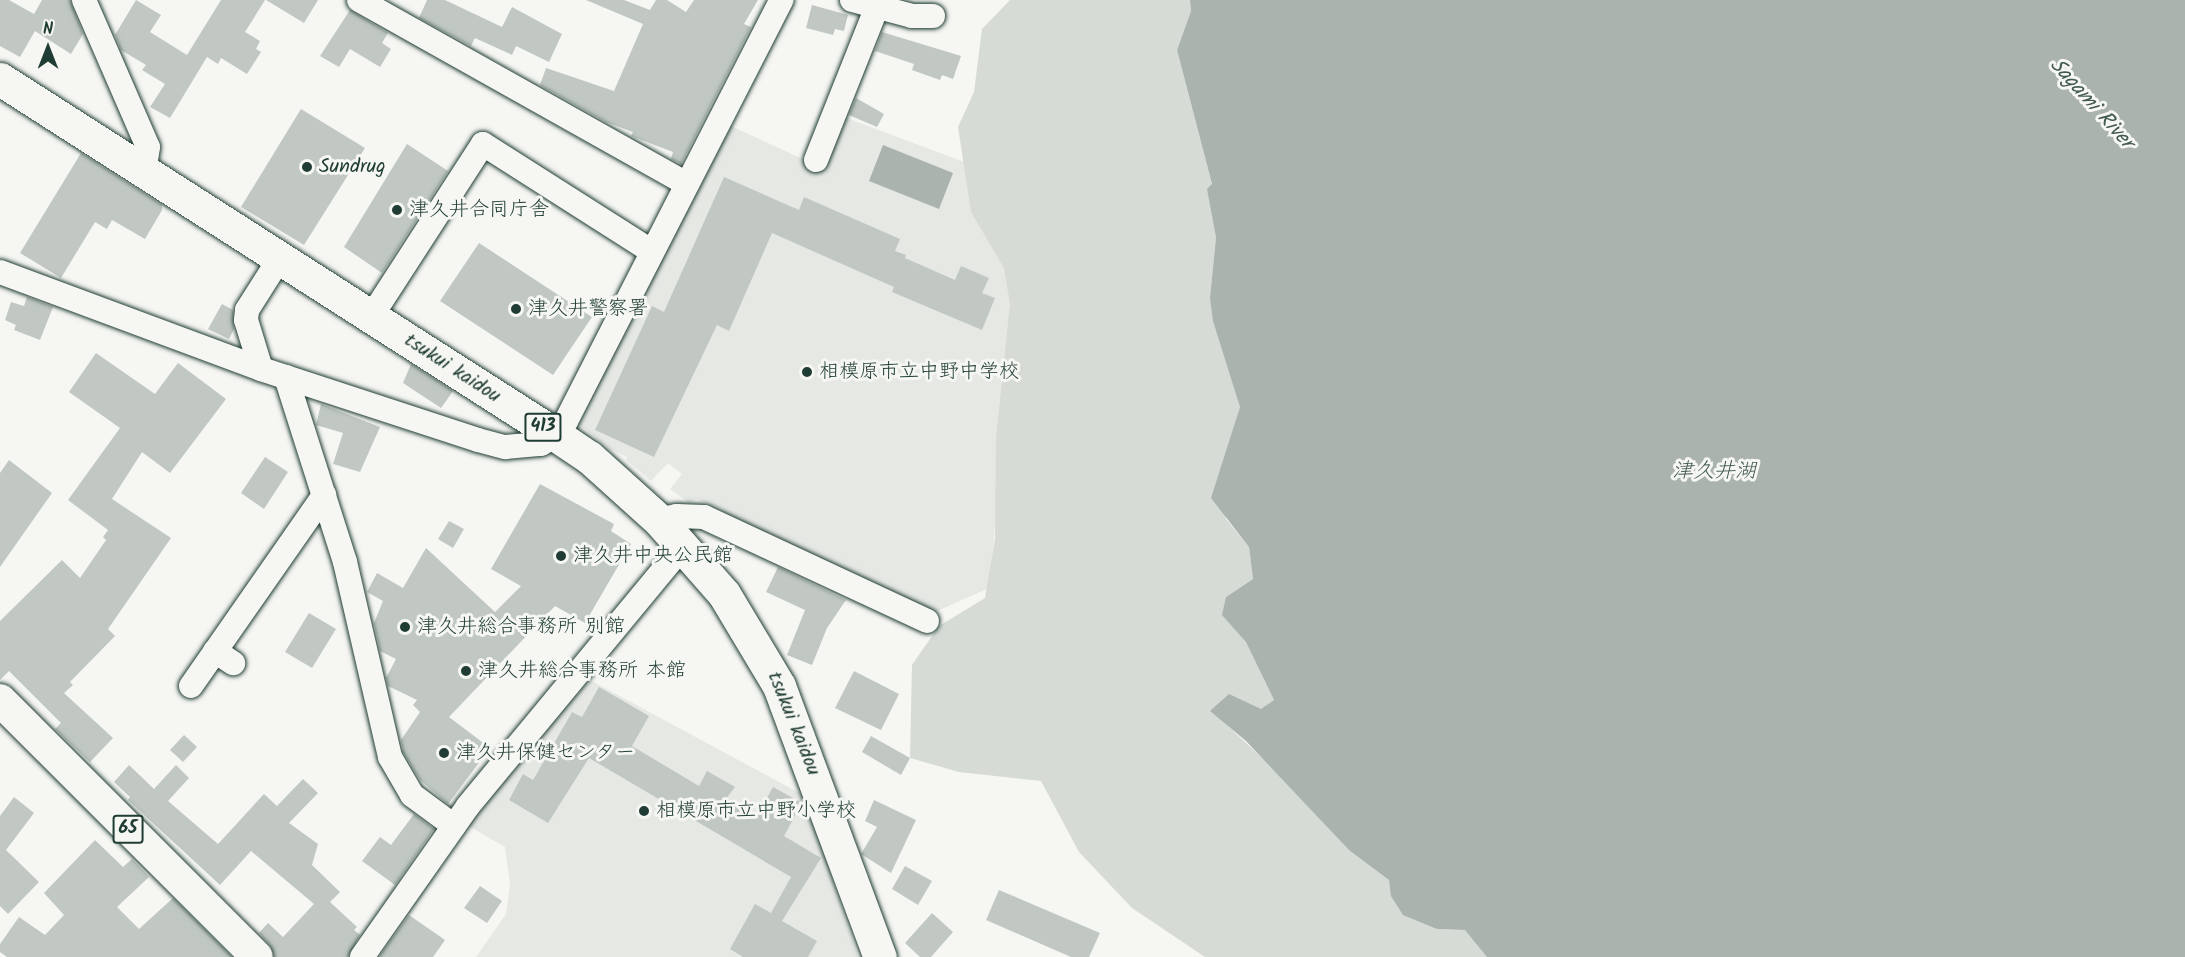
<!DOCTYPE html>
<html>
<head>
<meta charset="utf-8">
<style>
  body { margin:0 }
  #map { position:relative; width:2185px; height:957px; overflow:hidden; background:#f6f6f2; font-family:Kalam,"Klee One",sans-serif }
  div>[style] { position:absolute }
  .built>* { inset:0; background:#e6e8e4 }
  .green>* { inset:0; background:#d6dbd6 }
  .water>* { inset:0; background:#aab3ae }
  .building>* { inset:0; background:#c1c8c3 }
  .roads { filter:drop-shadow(0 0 2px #1f3d34) drop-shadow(0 0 2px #1f3d34) }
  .minor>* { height:24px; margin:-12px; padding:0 12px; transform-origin:12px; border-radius:12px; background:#f6f6f2 }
  .major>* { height:32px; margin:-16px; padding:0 16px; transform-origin:16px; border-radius:16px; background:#f6f6f2 }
  .highway>* { height:33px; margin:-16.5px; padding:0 16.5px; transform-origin:16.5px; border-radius:16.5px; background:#f6f6f2 }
  .dots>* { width:16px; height:16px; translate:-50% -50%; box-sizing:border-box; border:3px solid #f6f6f2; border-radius:50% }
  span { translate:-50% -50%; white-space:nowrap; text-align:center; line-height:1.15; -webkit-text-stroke:6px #f6f6f2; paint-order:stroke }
  .shield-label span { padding:2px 4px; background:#f6f6f2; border:2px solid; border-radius:4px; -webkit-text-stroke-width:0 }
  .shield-label { font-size:18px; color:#1f3d34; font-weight:700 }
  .poi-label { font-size:20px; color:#1f3d34 }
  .left { translate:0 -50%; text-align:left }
  .street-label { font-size:20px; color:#1f3d34 }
  .water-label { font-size:21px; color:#425a52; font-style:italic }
  .north { position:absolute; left:18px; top:18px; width:60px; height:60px; -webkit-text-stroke:4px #f6f6f2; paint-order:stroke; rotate:0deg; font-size:16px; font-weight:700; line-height:24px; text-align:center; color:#1f3d34 }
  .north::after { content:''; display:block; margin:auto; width:21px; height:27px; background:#1f3d34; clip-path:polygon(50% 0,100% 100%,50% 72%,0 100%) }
</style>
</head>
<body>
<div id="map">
  <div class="built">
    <i style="clip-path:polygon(841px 116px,978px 167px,1027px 280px,1015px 319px,989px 588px,935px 612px,723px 515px,722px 509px,696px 499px,689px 503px,670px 489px,682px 474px,668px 463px,651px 481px,626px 460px,627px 457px,610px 449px,579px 424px,643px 288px,731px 126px,818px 166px)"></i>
    <i style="clip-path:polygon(590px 680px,805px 796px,858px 957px,476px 957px,506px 914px,510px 885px,505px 847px,467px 825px,503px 777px)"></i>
  </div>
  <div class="green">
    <i style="clip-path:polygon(1010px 0,1190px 0,1191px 11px,1177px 50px,1212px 184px,1216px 237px,1210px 298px,1240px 407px,1218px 485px,1226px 519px,1249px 547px,1253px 579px,1226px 597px,1274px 700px,1262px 709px,1217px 716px,1314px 806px,1350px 851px,1389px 880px,1437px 929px,1465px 930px,1495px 957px,1205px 957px,1132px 908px,1079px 852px,1041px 781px,959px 772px,910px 758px,912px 665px,939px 626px,985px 598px,995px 538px,996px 438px,1010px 304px,1004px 268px,971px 212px,958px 127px,974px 92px,982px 29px)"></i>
  </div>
  <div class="water">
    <i style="clip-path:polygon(1190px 0,2185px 0,2185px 957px,1487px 957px,1465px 930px,1437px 929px,1403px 915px,1391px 896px,1389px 880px,1350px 851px,1246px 741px,1210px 711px,1229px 694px,1261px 709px,1274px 700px,1246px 642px,1222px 615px,1226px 597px,1253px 579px,1249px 547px,1211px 498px,1240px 407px,1213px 321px,1210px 298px,1216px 237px,1207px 189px,1212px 184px,1177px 50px,1191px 11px)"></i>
    <i style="clip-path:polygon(883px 145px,953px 173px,939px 209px,869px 181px)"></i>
  </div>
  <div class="building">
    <i style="clip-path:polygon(0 0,9px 0,34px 14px,42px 0,70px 0,83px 34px,71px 54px,35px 31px,20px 57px,0 46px)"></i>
    <i style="clip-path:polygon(136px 0,161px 15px,150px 32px,187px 55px,221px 0,265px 0,245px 32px,260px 41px,256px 49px,261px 52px,247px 74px,221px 58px,218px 64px,207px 57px,170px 118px,150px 107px,165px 84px,142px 70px,146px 65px,121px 50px,115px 35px)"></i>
    <i style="clip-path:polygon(266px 0,318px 0,304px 23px)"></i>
    <i style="clip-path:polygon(427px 0,445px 0,502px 27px,512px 7px,562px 34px,549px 62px,516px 46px,512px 55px,475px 38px,471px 46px,419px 18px)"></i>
    <i style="clip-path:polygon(586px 0,624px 0,650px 10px,656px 0,667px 0,686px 12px,694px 0,758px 0,744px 24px,751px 27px,681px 164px,671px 159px,673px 152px,631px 136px,633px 132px,606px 122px,540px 85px,546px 68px,614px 91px,643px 24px)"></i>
    <i style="clip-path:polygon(812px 5px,848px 15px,844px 31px,835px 29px,833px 35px,806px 28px)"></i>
    <i style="clip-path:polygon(350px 10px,388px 33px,382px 43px,391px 49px,380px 67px,350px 49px,339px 67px,320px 56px)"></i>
    <i style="clip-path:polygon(882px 32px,961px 56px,953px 79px,942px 75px,940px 80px,912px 70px,914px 64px,875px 51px)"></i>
    <i style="clip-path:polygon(856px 98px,884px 114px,877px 127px,849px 115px)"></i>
    <i style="clip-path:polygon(301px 109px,365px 148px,304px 245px,241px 207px)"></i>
    <i style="clip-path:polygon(407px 144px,448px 171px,382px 273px,344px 247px)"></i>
    <i style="clip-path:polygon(81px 153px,162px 205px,162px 210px,145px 239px,112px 220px,107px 229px,95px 222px,61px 278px,20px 253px)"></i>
    <i style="clip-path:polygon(724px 177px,799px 210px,804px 197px,900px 239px,895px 251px,906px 255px,905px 258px,955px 280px,961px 266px,989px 278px,982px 293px,995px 298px,982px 330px,892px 292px,894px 287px,772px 233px,729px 331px,717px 325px,654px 457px,595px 430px,652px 306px,664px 312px)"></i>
    <i style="clip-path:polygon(479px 243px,592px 317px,553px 375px,440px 301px)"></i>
    <i style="clip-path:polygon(27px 297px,53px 307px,40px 340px,14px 330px,16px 325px,5px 320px,11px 302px,24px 306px)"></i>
    <i style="clip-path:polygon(222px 304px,233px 310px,234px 329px,229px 339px,208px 329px)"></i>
    <i style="clip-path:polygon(96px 353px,155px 394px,178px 363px,226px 399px,170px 473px,142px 452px,112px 499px,171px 538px,108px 629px,115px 636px,70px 682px,73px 685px,64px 693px,113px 738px,90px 762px,55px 729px,61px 723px,9px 671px,0 680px,0 621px,62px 560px,80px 578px,106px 540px,103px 537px,108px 530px,68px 500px,120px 428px,69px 392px)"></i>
    <i style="clip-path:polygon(411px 364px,453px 391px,441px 408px,403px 383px)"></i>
    <i style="clip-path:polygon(321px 404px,380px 427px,360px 472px,333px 464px,343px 433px,316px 425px)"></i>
    <i style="clip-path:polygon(265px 457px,288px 472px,264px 509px,241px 493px)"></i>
    <i style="clip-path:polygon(9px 460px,52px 493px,0 567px,0 473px)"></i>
    <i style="clip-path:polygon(540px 484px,614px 524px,611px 531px,631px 544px,585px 623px,555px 606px,449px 717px,490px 748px,448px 804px,420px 780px,403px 752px,401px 740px,420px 712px,413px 705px,417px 700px,388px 686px,386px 678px,396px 659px,380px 651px,374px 623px,383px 601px,367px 592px,377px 573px,403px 588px,426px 548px,495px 612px,521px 586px,491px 569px)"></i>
    <i style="clip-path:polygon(449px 521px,464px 529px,453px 548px,438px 539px)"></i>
    <i style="clip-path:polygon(778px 567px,846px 600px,827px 628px,812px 665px,787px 655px,805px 610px,766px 592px)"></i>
    <i style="clip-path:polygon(309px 613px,336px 629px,312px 668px,285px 652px)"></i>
    <i style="clip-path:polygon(854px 671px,899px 694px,881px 730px,835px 708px)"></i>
    <i style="clip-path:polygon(599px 687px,649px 716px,632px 746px,699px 786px,707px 771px,735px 787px,725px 800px,756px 818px,773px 787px,802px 803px,784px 836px,821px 858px,782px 921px,817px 941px,808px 957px,743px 957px,730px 949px,755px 904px,771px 913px,791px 877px,589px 758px,548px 823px,509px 800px,523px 774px,533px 780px,572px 712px,582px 717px)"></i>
    <i style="clip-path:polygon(184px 735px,197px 747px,183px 762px,170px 750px)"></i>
    <i style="clip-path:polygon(871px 736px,910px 758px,901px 775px,862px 752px)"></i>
    <i style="clip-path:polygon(129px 765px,154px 789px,176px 765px,189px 778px,168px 801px,218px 844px,264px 794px,277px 806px,303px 779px,318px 793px,289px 823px,318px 844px,312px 865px,340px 892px,330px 902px,357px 927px,354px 930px,360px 935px,348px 957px,274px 957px,270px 945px,259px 933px,268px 923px,283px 937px,314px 904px,251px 851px,220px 885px,128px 800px,130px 797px,114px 782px)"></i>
    <i style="clip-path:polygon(14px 797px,34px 813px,6px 850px,39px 882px,8px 914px,0 906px,0 816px)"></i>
    <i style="clip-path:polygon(874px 800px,916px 820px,891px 873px,861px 854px,877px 827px,865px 821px)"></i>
    <i style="clip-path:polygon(414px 814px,434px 829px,395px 885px,362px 861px,380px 837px,391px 845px)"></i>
    <i style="clip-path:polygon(95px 840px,123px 867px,132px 859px,149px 877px,117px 907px,139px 929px,173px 898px,232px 957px,7px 957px,0 952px,0 944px,19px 917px,45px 935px,64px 915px,44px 893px)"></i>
    <i style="clip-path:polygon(905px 866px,932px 881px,918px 905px,892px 889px)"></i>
    <i style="clip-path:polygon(480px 886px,502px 901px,487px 923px,464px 908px)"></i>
    <i style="clip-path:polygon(999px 890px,1100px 933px,1089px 957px,1071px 957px,986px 920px)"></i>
    <i style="clip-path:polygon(932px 913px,953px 932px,931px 957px,920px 957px,905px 943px)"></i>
    <i style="clip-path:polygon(409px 915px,445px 940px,433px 957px,379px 957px)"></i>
  </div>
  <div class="roads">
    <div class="minor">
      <i style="left:84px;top:0;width:160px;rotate:66.5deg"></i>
      <i style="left:148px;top:147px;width:24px;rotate:99deg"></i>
      <i style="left:359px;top:0;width:376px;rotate:29.3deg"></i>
      <i style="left:852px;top:0;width:62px;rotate:14.9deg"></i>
      <i style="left:912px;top:16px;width:21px"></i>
      <i style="left:816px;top:160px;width:165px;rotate:-68.3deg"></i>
      <i style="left:0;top:272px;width:278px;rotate:20.4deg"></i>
      <i style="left:261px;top:369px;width:228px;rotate:18.1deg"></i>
      <i style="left:478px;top:440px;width:28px;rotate:15deg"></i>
      <i style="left:505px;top:447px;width:36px;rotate:-5deg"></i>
      <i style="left:541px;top:444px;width:17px;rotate:-31deg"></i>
      <i style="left:556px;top:435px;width:17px;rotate:-54deg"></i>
      <i style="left:566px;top:421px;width:473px;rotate:-62.9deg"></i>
      <i style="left:371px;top:317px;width:206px;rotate:-57.1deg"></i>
      <i style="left:483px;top:144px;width:199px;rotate:32.5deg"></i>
      <i style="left:261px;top:369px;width:51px;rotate:-107deg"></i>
      <i style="left:246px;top:320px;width:10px;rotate:-84deg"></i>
      <i style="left:247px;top:310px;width:62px;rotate:-57.6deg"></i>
      <i style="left:286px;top:377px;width:194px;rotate:72.3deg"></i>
      <i style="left:345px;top:562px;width:200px;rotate:77deg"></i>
      <i style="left:390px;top:757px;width:44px;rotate:59.9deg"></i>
      <i style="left:412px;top:795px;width:52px;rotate:36.4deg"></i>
      <i style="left:659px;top:520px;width:18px;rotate:-13deg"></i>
      <i style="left:677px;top:516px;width:27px;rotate:2deg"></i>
      <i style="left:704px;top:517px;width:246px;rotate:25deg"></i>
      <i style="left:215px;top:651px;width:22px;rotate:34deg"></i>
      <i style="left:191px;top:686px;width:233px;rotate:-55.1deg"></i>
      <i style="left:362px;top:957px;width:184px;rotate:-54.9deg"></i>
      <i style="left:468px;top:806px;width:339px;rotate:-50.4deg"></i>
    </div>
    <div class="major">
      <i style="left:0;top:700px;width:363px;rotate:45deg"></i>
    </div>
    <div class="highway">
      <i style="left:0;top:79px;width:660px;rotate:32.63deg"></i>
      <i style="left:556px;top:435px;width:40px;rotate:34deg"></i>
      <i style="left:589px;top:457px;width:94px;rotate:42deg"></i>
      <i style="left:659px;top:520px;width:98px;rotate:48.7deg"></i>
      <i style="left:724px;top:594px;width:107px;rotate:59.1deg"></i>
      <i style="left:779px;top:686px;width:289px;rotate:69.6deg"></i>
    </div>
  </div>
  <div class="dots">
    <i style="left:307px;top:167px;background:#1f3d34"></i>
    <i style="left:397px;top:210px;background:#1f3d34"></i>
    <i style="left:516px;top:309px;background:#1f3d34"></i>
    <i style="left:807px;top:372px;background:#1f3d34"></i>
    <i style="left:561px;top:556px;background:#1f3d34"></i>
    <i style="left:405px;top:627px;background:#1f3d34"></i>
    <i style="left:466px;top:671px;background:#1f3d34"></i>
    <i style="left:444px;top:753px;background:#1f3d34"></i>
    <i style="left:644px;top:811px;background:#1f3d34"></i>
  </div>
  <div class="shield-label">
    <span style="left:543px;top:427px">413</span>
    <span style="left:128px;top:829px">65</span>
  </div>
  <div class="poi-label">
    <span class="left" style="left:319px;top:167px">Sundrug</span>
    <span class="left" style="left:409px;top:210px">津久井合同庁舎</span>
    <span class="left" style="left:528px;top:309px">津久井警察署</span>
    <span class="left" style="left:819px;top:372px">相模原市立中野中学校</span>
    <span class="left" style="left:573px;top:556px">津久井中央公民館</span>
    <span class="left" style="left:417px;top:627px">津久井総合事務所 別館</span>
    <span class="left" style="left:478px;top:671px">津久井総合事務所 本館</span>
    <span class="left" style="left:456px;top:753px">津久井保健センター</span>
    <span class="left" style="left:656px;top:811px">相模原市立中野小学校</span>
  </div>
  <div class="street-label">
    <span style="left:452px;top:369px;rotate:33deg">tsukui kaidou</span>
    <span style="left:793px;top:724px;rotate:68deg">tsukui kaidou</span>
  </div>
  <div class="water-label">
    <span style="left:2091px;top:104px;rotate:48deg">Sagami River</span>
    <span style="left:1714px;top:472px">津久井湖</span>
  </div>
  <div class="north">N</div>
</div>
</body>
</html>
